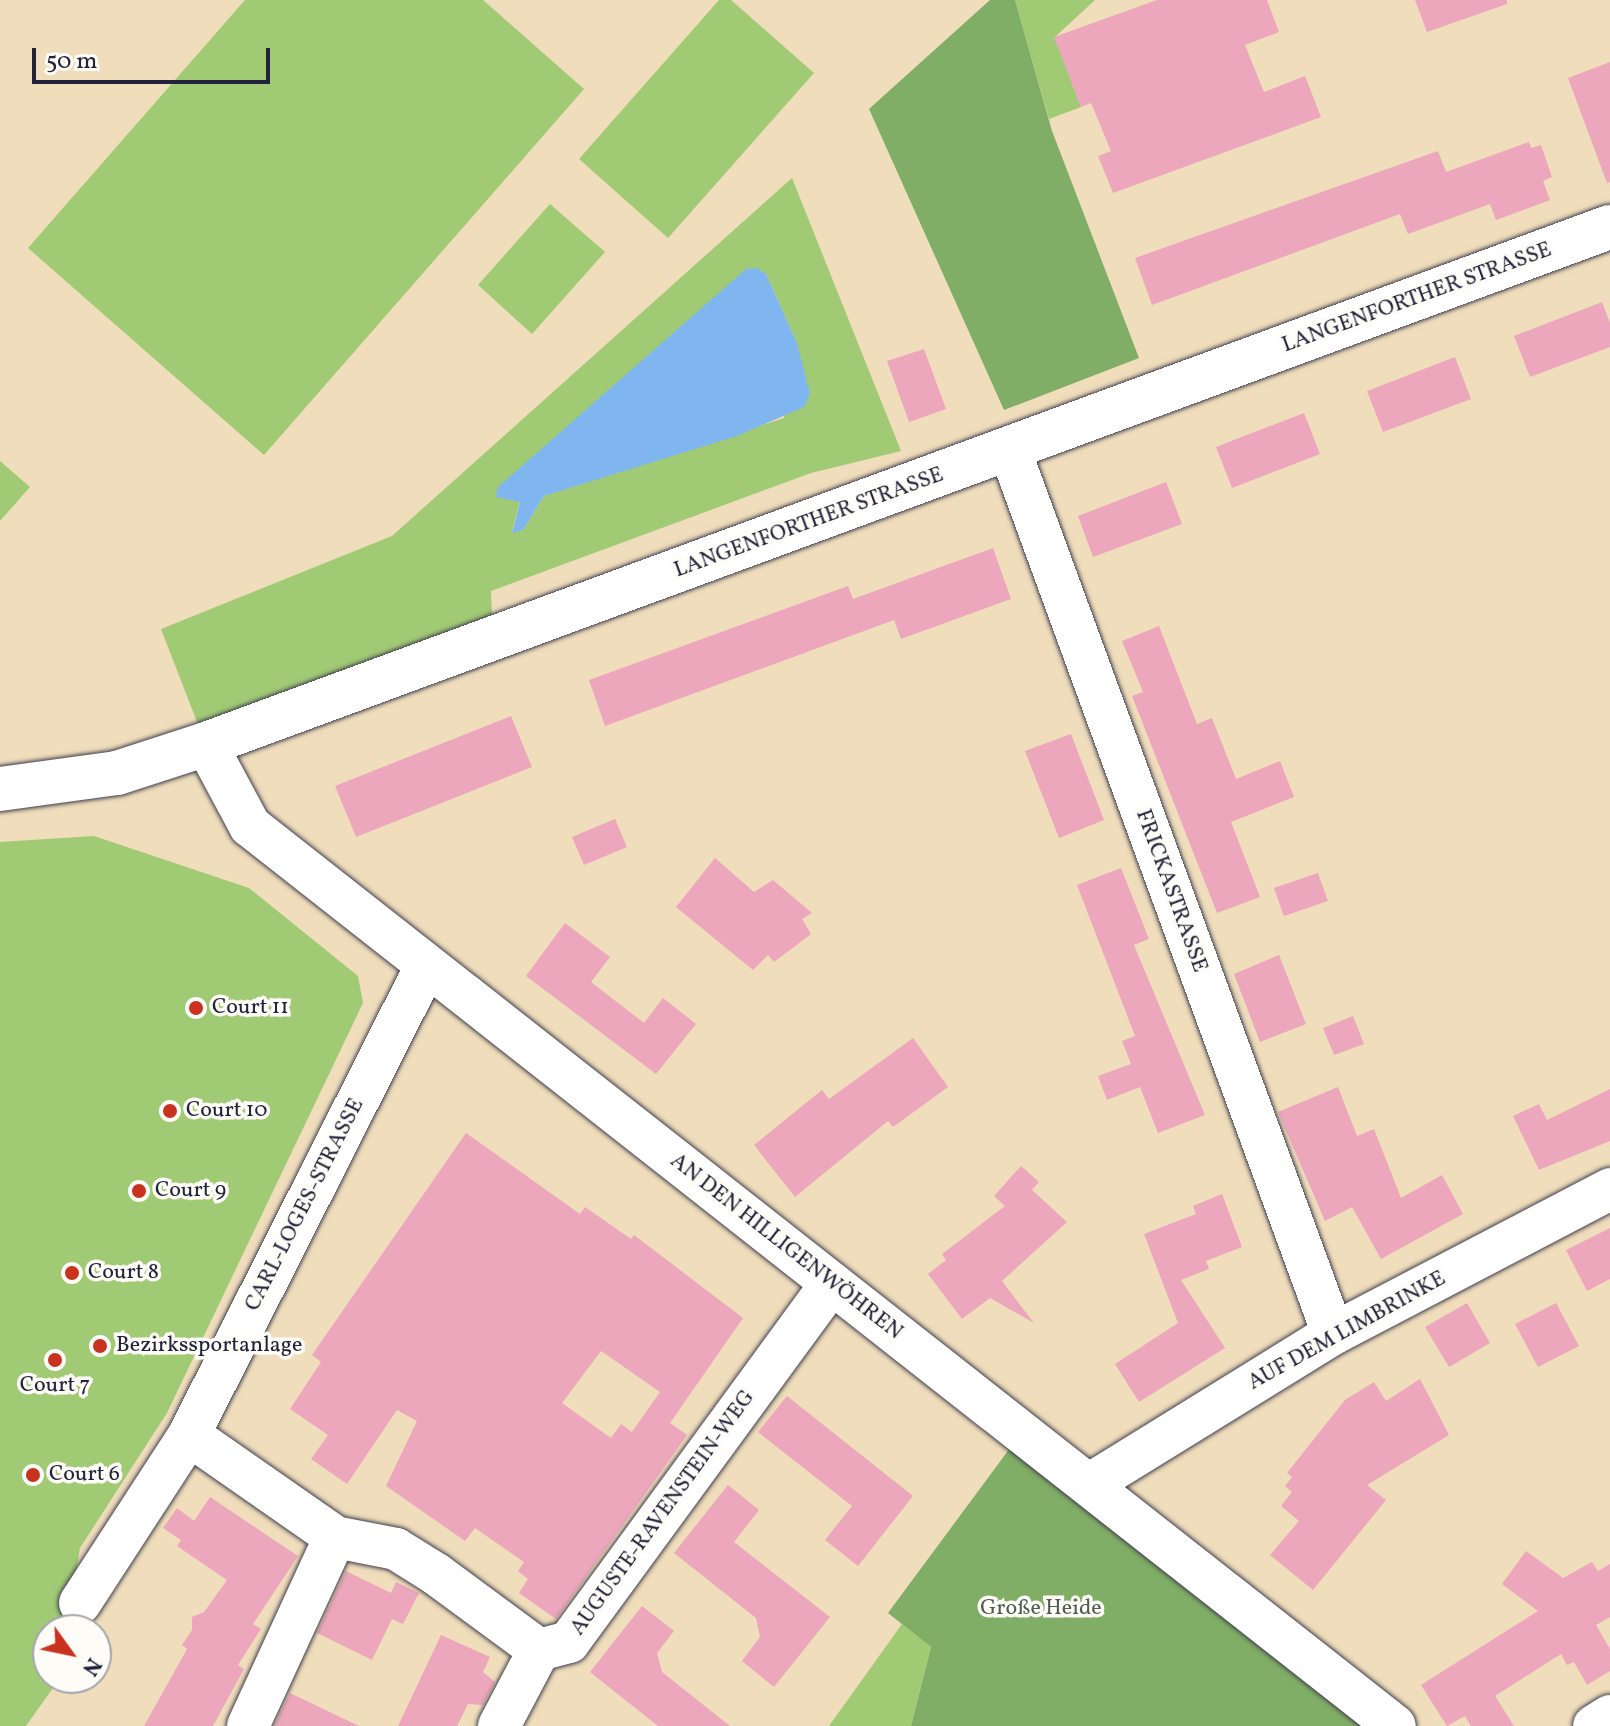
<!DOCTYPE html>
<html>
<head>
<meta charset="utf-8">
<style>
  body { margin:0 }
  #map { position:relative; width:1610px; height:1726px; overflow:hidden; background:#efddbb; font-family:Vollkorn,serif }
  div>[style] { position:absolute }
  .green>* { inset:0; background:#a1ca75 }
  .forest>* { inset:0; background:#80ae66 }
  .water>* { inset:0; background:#7fb6ef }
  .building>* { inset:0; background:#eca7bc }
  .roads { filter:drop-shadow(0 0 2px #413e4e) drop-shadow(0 0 2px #413e4e) }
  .minor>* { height:42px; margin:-21px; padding:0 21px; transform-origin:21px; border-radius:21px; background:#fff }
  .major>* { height:44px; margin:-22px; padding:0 22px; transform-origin:22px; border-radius:22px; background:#fff }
  .dots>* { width:22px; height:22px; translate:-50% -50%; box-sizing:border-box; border:4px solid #fdfcf7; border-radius:50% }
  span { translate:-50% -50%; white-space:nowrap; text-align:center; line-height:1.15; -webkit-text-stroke:7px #fdfcf7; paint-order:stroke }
  .street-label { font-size:22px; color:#22223b }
  .poi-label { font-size:22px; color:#22223b }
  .left { translate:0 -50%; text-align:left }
  .park-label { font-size:22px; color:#4e5d4f }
  .north { position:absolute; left:32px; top:1614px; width:80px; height:80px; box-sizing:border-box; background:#fdfcf7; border:2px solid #a5a5ac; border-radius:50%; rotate:123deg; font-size:22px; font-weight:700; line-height:32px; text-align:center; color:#22223b }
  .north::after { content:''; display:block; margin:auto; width:28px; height:36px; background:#c8321e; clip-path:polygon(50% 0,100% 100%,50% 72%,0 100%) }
  .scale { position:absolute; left:32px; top:48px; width:238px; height:36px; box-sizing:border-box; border:4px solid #22223b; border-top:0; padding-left:10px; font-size:24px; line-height:28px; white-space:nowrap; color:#22223b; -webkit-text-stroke:6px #fdfcf7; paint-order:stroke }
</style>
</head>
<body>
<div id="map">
  <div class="green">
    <i style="clip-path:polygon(245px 0,483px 0,584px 89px,264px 455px,28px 248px)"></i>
    <i style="clip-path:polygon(719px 0,731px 0,814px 73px,668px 238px,579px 159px)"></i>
    <i style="clip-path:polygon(1015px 0,1095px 0,1055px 37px,1081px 107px,1049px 119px)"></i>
    <i style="clip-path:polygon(evenodd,792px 178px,901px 451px,811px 473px,491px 591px,492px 615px,199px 727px,161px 629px,392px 536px,792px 178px,766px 274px,797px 343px,784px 418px,544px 496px,523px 530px,512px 532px,520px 501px,766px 274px)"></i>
    <i style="clip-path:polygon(550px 204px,605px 252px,532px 334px,478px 285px)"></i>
    <i style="clip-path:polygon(0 461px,30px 487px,0 521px)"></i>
    <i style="clip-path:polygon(94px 836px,249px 888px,358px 976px,363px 1003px,167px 1413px,80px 1548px,74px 1584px,89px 1630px,48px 1630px,48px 1678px,60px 1678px,26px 1726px,0 1726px,0 842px)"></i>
    <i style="clip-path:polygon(902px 1624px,931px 1647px,911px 1726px,829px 1726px)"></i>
  </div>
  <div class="forest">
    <i style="clip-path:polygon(990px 0,1015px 0,1052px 131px,1139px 358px,1004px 410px,869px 109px)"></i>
    <i style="clip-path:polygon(1016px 1440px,1375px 1726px,911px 1726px,931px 1647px,888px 1613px)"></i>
  </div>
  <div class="water">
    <i style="clip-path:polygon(757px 268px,766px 274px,797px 343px,810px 394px,804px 407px,737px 436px,544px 496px,523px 530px,512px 533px,520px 502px,496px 497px,498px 487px,746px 269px)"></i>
  </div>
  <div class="building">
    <i style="clip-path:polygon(1157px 0,1267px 0,1279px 32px,1245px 45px,1264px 92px,1305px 76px,1321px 117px,1113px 193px,1098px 156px,1111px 151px,1091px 103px,1081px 107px,1054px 37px)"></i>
    <i style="clip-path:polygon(1415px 0,1507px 0,1507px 4px,1427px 32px)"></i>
    <i style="clip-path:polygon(1610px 62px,1610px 182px,1607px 183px,1568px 78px)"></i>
    <i style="clip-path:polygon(1529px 142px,1531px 148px,1541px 145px,1552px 177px,1543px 181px,1550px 200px,1496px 220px,1490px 204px,1408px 234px,1400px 214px,1152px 305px,1135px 258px,1438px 151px,1446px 172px)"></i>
    <i style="clip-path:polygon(1602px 302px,1610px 323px,1610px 347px,1530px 377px,1514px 336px)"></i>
    <i style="clip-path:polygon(924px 349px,946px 409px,909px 422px,887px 361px)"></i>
    <i style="clip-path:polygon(1455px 357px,1471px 399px,1383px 432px,1367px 391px)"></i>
    <i style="clip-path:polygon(1304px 413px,1320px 454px,1232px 488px,1216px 447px)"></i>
    <i style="clip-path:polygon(1166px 482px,1182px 524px,1093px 557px,1078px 516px)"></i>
    <i style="clip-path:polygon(993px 548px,1011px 599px,901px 639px,894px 620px,605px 726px,589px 680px,848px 586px,853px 599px)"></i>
    <i style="clip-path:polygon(1159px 626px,1197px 724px,1212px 718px,1236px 779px,1280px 761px,1294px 797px,1231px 822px,1260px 897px,1217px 913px,1132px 696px,1143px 692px,1122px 641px)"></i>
    <i style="clip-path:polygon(511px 716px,532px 767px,356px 837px,335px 786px)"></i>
    <i style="clip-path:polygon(1071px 734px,1104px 820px,1059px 838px,1025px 751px)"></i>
    <i style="clip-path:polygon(615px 819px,627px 847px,584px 865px,572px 837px)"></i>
    <i style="clip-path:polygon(715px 858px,754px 892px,773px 880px,812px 913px,802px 919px,811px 934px,774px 962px,768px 955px,753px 970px,676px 907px)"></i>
    <i style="clip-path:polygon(1121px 868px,1149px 939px,1134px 945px,1205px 1115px,1158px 1133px,1140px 1087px,1107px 1100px,1098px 1076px,1131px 1064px,1122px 1041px,1135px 1036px,1077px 885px)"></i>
    <i style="clip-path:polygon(1318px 873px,1328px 901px,1284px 916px,1274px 888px)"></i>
    <i style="clip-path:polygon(565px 923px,610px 957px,591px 982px,644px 1023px,663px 998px,696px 1024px,656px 1074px,526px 976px)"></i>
    <i style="clip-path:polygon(1279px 955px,1306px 1024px,1260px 1042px,1234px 974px)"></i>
    <i style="clip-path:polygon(1353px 1016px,1364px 1044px,1334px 1055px,1323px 1028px)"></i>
    <i style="clip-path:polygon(913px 1038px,948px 1087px,893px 1127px,888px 1121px,795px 1197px,754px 1145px,822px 1090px,829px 1099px)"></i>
    <i style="clip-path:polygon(1338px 1087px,1357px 1136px,1374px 1129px,1401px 1198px,1442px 1175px,1463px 1214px,1381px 1259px,1352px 1207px,1325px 1221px,1278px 1112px)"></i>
    <i style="clip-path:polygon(1610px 1089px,1610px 1141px,1539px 1170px,1513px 1116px,1539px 1104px,1547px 1120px)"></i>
    <i style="clip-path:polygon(evenodd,466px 1133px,580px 1214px,585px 1207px,631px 1239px,634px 1235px,743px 1318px,670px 1423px,687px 1435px,556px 1619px,519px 1593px,528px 1579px,518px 1571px,524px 1562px,475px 1528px,465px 1541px,386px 1486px,417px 1421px,397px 1410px,347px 1484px,311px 1459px,328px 1435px,290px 1409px,321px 1362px,312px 1355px,466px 1133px,601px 1351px,660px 1392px,632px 1432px,621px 1424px,611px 1438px,562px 1403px,601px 1351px)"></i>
    <i style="clip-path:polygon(1021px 1166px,1039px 1182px,1032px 1190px,1067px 1222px,1002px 1281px,1034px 1323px,990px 1298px,962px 1319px,928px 1274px,946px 1260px,942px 1254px,1005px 1206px,994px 1196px)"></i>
    <i style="clip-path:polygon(1222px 1194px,1242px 1247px,1206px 1261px,1209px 1269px,1181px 1280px,1225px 1348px,1139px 1402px,1115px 1364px,1178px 1323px,1144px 1234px,1196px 1214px,1193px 1206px)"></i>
    <i style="clip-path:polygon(1610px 1228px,1610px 1279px,1587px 1291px,1566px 1250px)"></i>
    <i style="clip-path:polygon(1467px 1303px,1490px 1343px,1449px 1367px,1425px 1327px)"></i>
    <i style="clip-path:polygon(1556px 1303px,1579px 1346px,1538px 1367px,1515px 1324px)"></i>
    <i style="clip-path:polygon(1420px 1379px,1449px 1435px,1367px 1485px,1386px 1500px,1313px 1590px,1270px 1555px,1299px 1521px,1281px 1506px,1292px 1492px,1285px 1486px,1292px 1477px,1287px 1473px,1345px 1400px,1374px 1382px,1386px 1401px)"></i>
    <i style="clip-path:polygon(787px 1396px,913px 1496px,858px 1566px,825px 1540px,852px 1506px,758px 1432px)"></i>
    <i style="clip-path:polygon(728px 1485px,759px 1510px,734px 1542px,830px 1617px,774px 1687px,742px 1661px,760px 1637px,756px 1618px,674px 1553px)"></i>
    <i style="clip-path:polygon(210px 1497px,298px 1556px,253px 1624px,261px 1629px,238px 1665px,244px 1669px,213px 1726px,144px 1726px,187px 1649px,182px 1645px,192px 1630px,192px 1617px,204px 1612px,227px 1580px,177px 1546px,181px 1540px,163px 1528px,177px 1508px,194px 1521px)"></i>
    <i style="clip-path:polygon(1526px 1551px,1563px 1578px,1592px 1562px,1598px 1571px,1610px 1564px,1610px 1617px,1596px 1625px,1610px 1649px,1610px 1671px,1587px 1685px,1574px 1662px,1567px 1665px,1561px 1654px,1495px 1696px,1514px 1726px,1471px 1726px,1465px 1716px,1447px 1726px,1421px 1685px,1538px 1611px,1502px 1584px)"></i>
    <i style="clip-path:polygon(346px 1571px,391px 1593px,396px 1582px,419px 1593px,403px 1624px,392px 1619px,372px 1660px,317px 1633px)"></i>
    <i style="clip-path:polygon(642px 1606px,674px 1631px,657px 1653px,662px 1672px,730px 1726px,658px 1726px,590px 1672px)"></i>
    <i style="clip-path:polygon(441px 1635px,490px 1657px,483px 1672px,495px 1682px,483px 1705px,468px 1704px,457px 1726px,398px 1726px)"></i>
    <i style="clip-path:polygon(290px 1693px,359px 1726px,274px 1726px)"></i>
  </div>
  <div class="roads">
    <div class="minor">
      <i style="left:1009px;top:448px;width:943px;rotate:69.91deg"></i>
      <i style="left:206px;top:744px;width:93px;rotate:61.8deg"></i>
      <i style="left:250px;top:826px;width:1456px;rotate:38.17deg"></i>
      <i style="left:189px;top:1435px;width:178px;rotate:34.9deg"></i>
      <i style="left:335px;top:1537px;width:62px;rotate:11.1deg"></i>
      <i style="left:396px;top:1549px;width:47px;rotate:32deg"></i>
      <i style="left:436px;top:1574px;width:128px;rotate:36.4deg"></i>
      <i style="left:539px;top:1650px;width:31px;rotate:-15deg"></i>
      <i style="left:569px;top:1642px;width:444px;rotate:-53.8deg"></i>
      <i style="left:1090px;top:1484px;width:286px;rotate:-31.7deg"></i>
      <i style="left:1333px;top:1334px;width:313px;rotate:-27.6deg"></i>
      <i style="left:80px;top:1603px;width:200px;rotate:-57deg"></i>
      <i style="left:189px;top:1435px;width:523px;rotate:-63.19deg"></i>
      <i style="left:248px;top:1726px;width:208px;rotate:-65.3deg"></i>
      <i style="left:499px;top:1726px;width:86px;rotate:-62.2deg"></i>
      <i style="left:1594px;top:1726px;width:19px;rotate:-32deg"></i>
    </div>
    <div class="major">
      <i style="left:0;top:789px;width:118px;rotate:-7.8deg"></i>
      <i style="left:117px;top:773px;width:94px;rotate:-18deg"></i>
      <i style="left:206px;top:744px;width:1496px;rotate:-20.22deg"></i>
    </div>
  </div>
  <div class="dots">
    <i style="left:196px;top:1008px;background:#c8321e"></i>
    <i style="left:170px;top:1111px;background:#c8321e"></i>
    <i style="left:139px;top:1191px;background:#c8321e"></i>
    <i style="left:72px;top:1273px;background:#c8321e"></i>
    <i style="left:100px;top:1346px;background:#c8321e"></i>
    <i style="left:55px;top:1360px;background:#c8321e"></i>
    <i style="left:33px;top:1475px;background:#c8321e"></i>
  </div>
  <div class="street-label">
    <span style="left:1417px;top:298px;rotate:-20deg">LANGENFORTHER STRASSE</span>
    <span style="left:809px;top:523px;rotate:-20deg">LANGENFORTHER STRASSE</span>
    <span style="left:1171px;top:891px;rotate:70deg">FRICKASTRASSE</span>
    <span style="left:305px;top:1205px;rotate:-63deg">CARL-LOGES-STRASSE</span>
    <span style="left:786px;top:1247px;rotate:38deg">AN DEN HILLIGENWÖHREN</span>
    <span style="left:1347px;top:1331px;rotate:-29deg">AUF DEM LIMBRINKE</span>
    <span style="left:663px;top:1513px;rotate:-54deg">AUGUSTE-RAVENSTEIN-WEG</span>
  </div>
  <div class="poi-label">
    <span class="left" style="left:212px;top:1008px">Court 11</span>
    <span class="left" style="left:186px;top:1111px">Court 10</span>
    <span class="left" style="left:155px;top:1191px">Court 9</span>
    <span class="left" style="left:88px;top:1273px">Court 8</span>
    <span class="left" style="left:116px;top:1346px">Bezirkssportanlage</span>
    <span style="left:55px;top:1386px">Court 7</span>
    <span class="left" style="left:49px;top:1475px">Court 6</span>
  </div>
  <div class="park-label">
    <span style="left:1041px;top:1609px">Große Heide</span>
  </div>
  <div class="north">N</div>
  <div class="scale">50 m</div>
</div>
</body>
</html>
